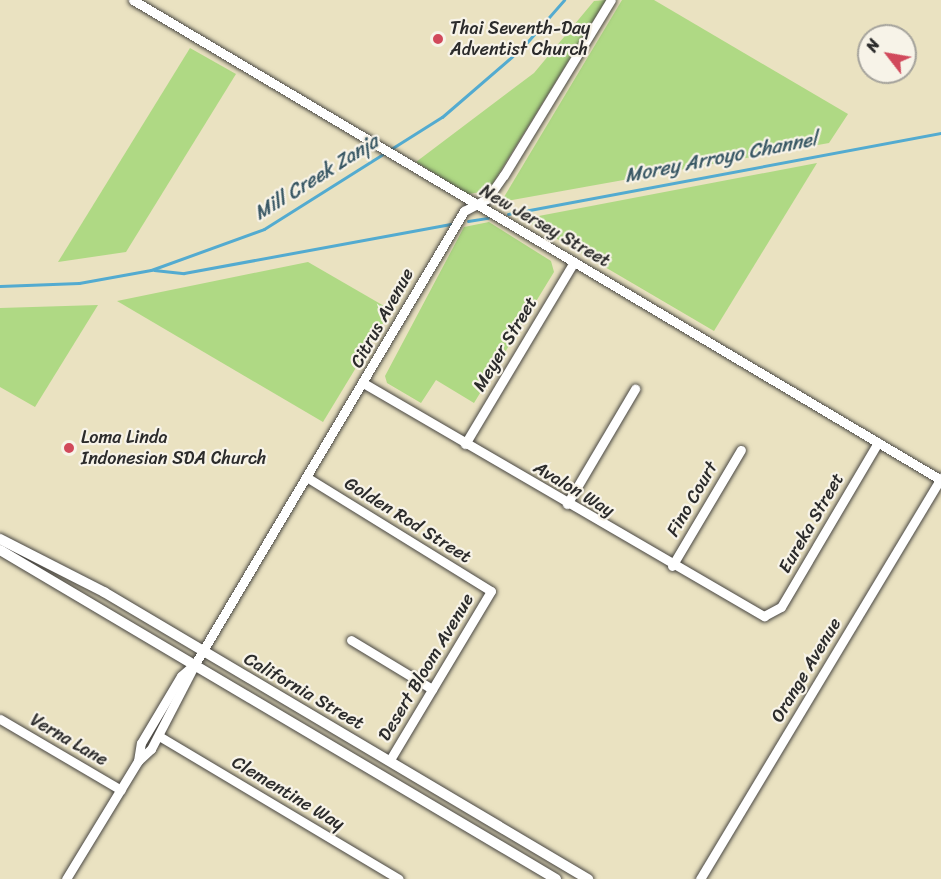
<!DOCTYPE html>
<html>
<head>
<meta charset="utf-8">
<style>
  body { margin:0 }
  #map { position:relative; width:941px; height:879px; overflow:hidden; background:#eae2c1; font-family:Sriracha,sans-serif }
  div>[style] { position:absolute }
  .green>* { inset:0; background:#afd984 }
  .stream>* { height:3px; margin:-1.5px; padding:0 1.5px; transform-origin:1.5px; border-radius:1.5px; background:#53abd0 }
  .roads { filter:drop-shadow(0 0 2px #484642) drop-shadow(0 0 2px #484642) }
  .minor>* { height:9px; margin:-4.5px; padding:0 4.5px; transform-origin:4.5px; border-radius:4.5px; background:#fff }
  .major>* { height:10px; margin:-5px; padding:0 5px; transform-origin:5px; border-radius:5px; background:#fff }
  .dots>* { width:16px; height:16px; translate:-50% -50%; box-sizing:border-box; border:3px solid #f7f3e8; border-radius:50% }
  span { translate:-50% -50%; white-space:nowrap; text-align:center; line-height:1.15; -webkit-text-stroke:4.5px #f7f3e8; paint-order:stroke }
  .poi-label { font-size:18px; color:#2b2b2b }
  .left { translate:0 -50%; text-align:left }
  .street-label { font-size:18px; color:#2b2b2b }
  .water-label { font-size:20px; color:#395865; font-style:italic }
  .north { position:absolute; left:857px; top:24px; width:60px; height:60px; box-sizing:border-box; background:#f7f3e8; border:2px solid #a5a39c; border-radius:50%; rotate:301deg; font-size:16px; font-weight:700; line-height:24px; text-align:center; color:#2b2b2b }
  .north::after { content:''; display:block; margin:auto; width:21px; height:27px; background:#d1495b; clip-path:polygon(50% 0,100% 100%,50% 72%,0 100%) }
</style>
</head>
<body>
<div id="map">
  <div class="green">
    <i style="clip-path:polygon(606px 0,488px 191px,468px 194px,416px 162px,534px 73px,594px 1px)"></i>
    <i style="clip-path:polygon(622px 0,654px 0,848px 114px,829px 143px,501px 202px)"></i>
    <i style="clip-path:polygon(190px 48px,236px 74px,126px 252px,58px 262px)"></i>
    <i style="clip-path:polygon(817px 163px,714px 331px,523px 219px)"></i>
    <i style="clip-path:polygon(489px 222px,551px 261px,554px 272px,474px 403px,436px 380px,421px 403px,387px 383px,385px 376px,464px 227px)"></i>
    <i style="clip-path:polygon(308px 262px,391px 310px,323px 422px,117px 301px)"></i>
    <i style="clip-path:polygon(98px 305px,35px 407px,0 387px,0 308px)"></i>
  </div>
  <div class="stream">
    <i style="left:508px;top:214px;width:441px;rotate:-10.6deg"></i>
    <i style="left:468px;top:221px;width:20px;rotate:-9deg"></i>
    <i style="left:154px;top:270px;width:30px;rotate:6deg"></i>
    <i style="left:184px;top:273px;width:271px;rotate:-10.4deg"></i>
    <i style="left:0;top:286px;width:79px;rotate:-2.2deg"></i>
    <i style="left:79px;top:283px;width:73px;rotate:-10.2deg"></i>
    <i style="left:151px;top:270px;width:120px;rotate:-19.9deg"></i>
    <i style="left:264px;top:229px;width:210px;rotate:-32.2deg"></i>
    <i style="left:442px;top:117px;width:106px;rotate:-40.8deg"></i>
    <i style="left:522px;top:48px;width:64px;rotate:-48.8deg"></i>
  </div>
  <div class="roads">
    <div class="minor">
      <i style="left:133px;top:0;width:940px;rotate:30.71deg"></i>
      <i style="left:365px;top:384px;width:462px;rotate:30.2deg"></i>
      <i style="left:764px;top:616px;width:19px;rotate:-28deg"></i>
      <i style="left:781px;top:607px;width:191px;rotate:-59.5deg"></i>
      <i style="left:465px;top:444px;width:212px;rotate:-59.1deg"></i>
      <i style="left:308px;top:478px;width:215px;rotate:31.7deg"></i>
      <i style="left:491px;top:591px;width:197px;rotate:120.9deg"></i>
      <i style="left:567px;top:504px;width:134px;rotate:-59.4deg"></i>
      <i style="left:672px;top:566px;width:135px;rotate:-59.3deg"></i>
      <i style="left:351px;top:640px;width:95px;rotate:31.2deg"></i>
      <i style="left:0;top:719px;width:140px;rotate:30.4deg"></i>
      <i style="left:159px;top:736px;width:279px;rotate:30.8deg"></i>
      <i style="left:138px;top:761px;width:18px;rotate:-81deg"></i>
      <i style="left:141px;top:743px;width:78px;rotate:-59.2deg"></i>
      <i style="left:181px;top:676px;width:18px;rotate:-41deg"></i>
      <i style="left:66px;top:879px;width:138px;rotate:-58.6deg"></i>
      <i style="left:138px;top:761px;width:18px;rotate:-43deg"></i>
      <i style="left:151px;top:749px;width:96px;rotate:-62.6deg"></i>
      <i style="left:195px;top:664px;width:527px;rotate:-59.3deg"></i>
      <i style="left:464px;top:211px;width:26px;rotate:-28deg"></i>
      <i style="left:487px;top:199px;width:29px;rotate:-55deg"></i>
      <i style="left:504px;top:175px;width:205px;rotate:-58.6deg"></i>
      <i style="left:700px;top:879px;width:468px;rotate:-59deg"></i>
    </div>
    <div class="major">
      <i style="left:0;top:539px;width:117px;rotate:27deg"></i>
      <i style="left:104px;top:592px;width:563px;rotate:30.67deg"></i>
      <i style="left:0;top:550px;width:646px;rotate:30.61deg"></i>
    </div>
  </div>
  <div class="dots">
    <i style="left:438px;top:39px;background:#d1495b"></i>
    <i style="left:69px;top:448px;background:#d1495b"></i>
  </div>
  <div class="poi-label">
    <span class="left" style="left:450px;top:39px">Thai Seventh-Day<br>Adventist Church</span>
    <span class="left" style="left:81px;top:448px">Loma Linda<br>Indonesian SDA Church</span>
  </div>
  <div class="street-label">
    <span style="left:545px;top:226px;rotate:30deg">New Jersey Street</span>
    <span style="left:382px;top:318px;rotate:-61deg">Citrus Avenue</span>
    <span style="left:505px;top:344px;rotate:-59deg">Meyer Street</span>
    <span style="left:574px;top:489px;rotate:31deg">Avalon Way</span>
    <span style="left:692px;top:499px;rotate:-60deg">Fino Court</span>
    <span style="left:408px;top:520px;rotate:32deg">Golden Rod Street</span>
    <span style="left:811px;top:523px;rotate:-60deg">Eureka Street</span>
    <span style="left:426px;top:667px;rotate:-59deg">Desert Bloom Avenue</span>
    <span style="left:806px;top:670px;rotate:-59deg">Orange Avenue</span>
    <span style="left:304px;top:691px;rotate:30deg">California Street</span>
    <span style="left:69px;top:740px;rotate:30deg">Verna Lane</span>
    <span style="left:288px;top:793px;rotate:31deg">Clementine Way</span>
  </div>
  <div class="water-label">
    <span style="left:721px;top:157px;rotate:-11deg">Morey Arroyo Channel</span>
    <span style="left:316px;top:177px;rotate:-32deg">Mill Creek Zanja</span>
  </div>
  <div class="north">N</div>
</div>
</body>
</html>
